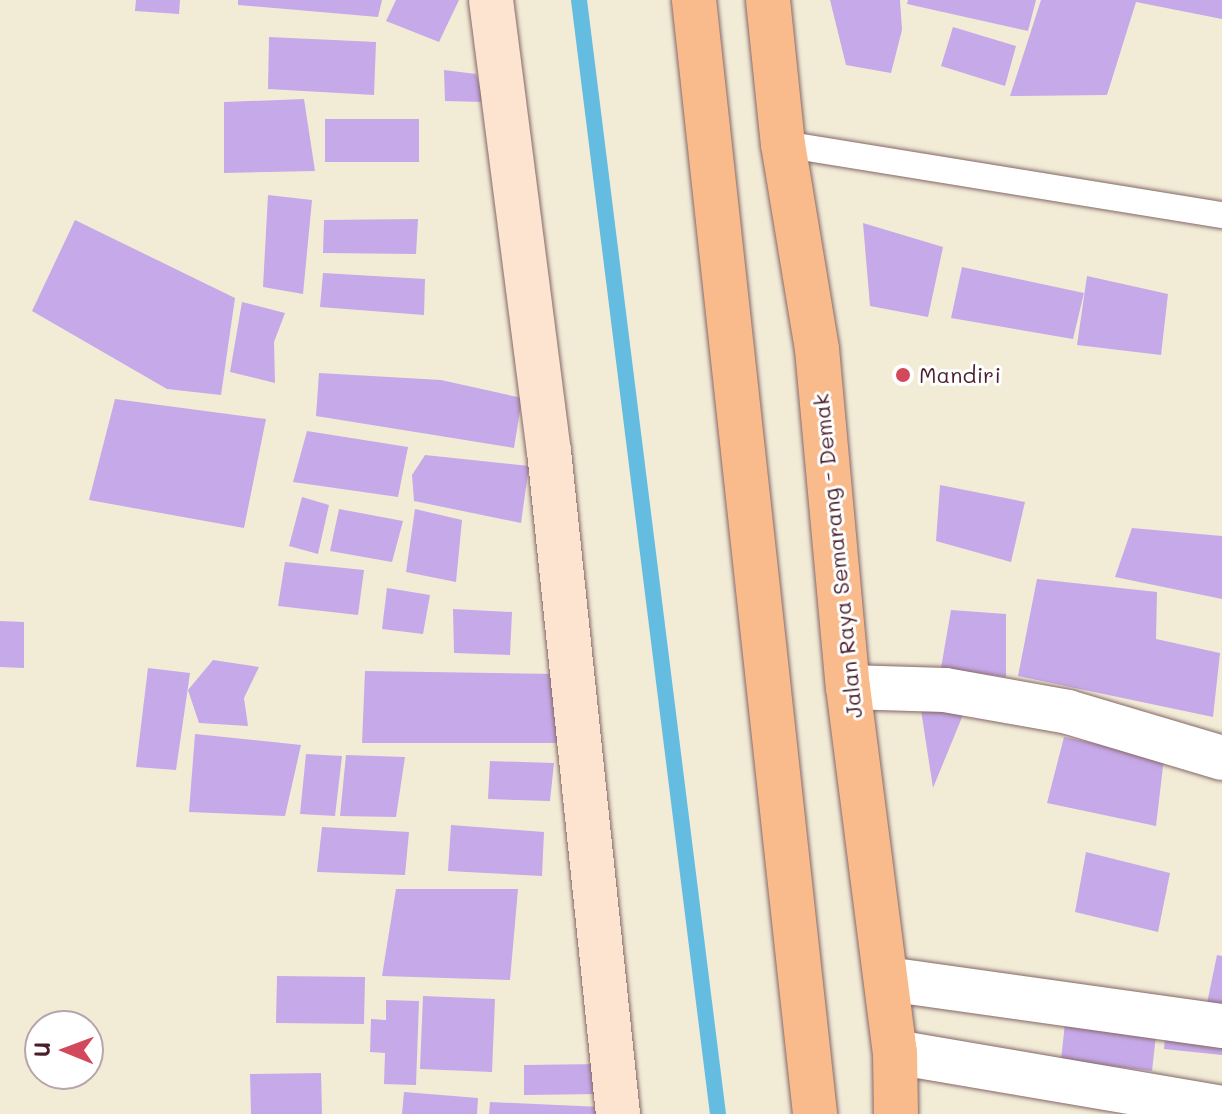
<!DOCTYPE html>
<html>
<head>
<meta charset="utf-8">
<style>
  body { margin:0 }
  #map { position:relative; width:1222px; height:1114px; overflow:hidden; background:#f2ecd7; font-family:Mali,sans-serif }
  div>[style] { position:absolute }
  .stream>* { height:16px; margin:-8px; padding:0 8px; transform-origin:8px; border-radius:8px; background:#64bde1 }
  .building>* { inset:0; background:#c6a9e9 }
  .roads { filter:drop-shadow(0 0 2px #856767) drop-shadow(0 0 2px #856767) }
  .lane>* { height:26px; margin:-13px; padding:0 13px; transform-origin:13px; border-radius:13px; background:#fff }
  .street>* { height:44px; margin:-22px; padding:0 22px; transform-origin:22px; border-radius:22px; background:#fff }
  .secondary>* { height:44px; margin:-22px; padding:0 22px; transform-origin:22px; border-radius:22px; background:#fde4d1 }
  .highway>* { height:44px; margin:-22px; padding:0 22px; transform-origin:22px; border-radius:22px; background:#fabb8c }
  .dots>* { width:22px; height:22px; translate:-50% -50%; box-sizing:border-box; border:4px solid #fff; border-radius:50% }
  span { translate:-50% -50%; white-space:nowrap; text-align:center; line-height:1.15; -webkit-text-stroke:6px #fff; paint-order:stroke }
  .poi-label { font-size:22px; color:#4a1f2b }
  .left { translate:0 -50%; text-align:left }
  .street-label { font-size:22px; color:#4a1f2b }
  .north { position:absolute; left:24px; top:1010px; width:80px; height:80px; box-sizing:border-box; background:#fff; border:2px solid #b7a5aa; border-radius:50%; rotate:271deg; font-size:22px; font-weight:700; line-height:32px; text-align:center; color:#4a1f2b }
  .north::after { content:''; display:block; margin:auto; width:28px; height:36px; background:#d1495b; clip-path:polygon(50% 0,100% 100%,50% 72%,0 100%) }
</style>
</head>
<body>
<div id="map">
  <div class="stream">
    <i style="left:579px;top:0;width:1123px;rotate:82.89deg"></i>
  </div>
  <div class="building">
    <i style="clip-path:polygon(136px 0,180px 0,179px 14px,135px 11px)"></i>
    <i style="clip-path:polygon(238px 0,382px 0,378px 17px,238px 5px)"></i>
    <i style="clip-path:polygon(396px 0,459px 0,439px 42px,386px 21px)"></i>
    <i style="clip-path:polygon(830px 0,900px 0,902px 30px,891px 73px,846px 65px)"></i>
    <i style="clip-path:polygon(908px 0,1036px 0,1028px 31px,907px 4px)"></i>
    <i style="clip-path:polygon(1041px 0,1222px 0,1222px 19px,1136px 2px,1107px 95px,1010px 96px)"></i>
    <i style="clip-path:polygon(953px 27px,1016px 46px,1005px 86px,941px 66px)"></i>
    <i style="clip-path:polygon(269px 37px,376px 42px,374px 95px,268px 89px)"></i>
    <i style="clip-path:polygon(444px 70px,476px 74px,484px 102px,445px 101px)"></i>
    <i style="clip-path:polygon(304px 99px,315px 171px,224px 173px,224px 102px)"></i>
    <i style="clip-path:polygon(325px 119px,419px 119px,419px 162px,325px 162px)"></i>
    <i style="clip-path:polygon(268px 195px,312px 200px,303px 294px,263px 287px)"></i>
    <i style="clip-path:polygon(418px 219px,416px 254px,323px 253px,324px 220px)"></i>
    <i style="clip-path:polygon(75px 220px,235px 298px,221px 395px,167px 389px,32px 311px)"></i>
    <i style="clip-path:polygon(863px 223px,943px 247px,928px 317px,870px 306px)"></i>
    <i style="clip-path:polygon(962px 267px,1084px 293px,1073px 339px,951px 318px)"></i>
    <i style="clip-path:polygon(323px 273px,425px 279px,424px 315px,320px 307px)"></i>
    <i style="clip-path:polygon(1087px 276px,1168px 294px,1161px 355px,1077px 345px)"></i>
    <i style="clip-path:polygon(242px 302px,285px 313px,274px 342px,275px 383px,230px 372px)"></i>
    <i style="clip-path:polygon(319px 373px,441px 380px,522px 398px,514px 448px,316px 416px)"></i>
    <i style="clip-path:polygon(115px 399px,266px 419px,244px 528px,89px 500px)"></i>
    <i style="clip-path:polygon(307px 431px,408px 447px,398px 497px,293px 482px)"></i>
    <i style="clip-path:polygon(425px 455px,529px 466px,521px 523px,414px 501px,412px 475px)"></i>
    <i style="clip-path:polygon(940px 485px,1025px 502px,1011px 562px,936px 541px)"></i>
    <i style="clip-path:polygon(302px 497px,329px 505px,318px 554px,289px 546px)"></i>
    <i style="clip-path:polygon(339px 509px,403px 521px,392px 562px,330px 551px)"></i>
    <i style="clip-path:polygon(415px 509px,462px 520px,456px 582px,406px 572px)"></i>
    <i style="clip-path:polygon(1132px 528px,1222px 536px,1222px 599px,1115px 577px)"></i>
    <i style="clip-path:polygon(285px 562px,364px 570px,358px 615px,278px 606px)"></i>
    <i style="clip-path:polygon(1037px 579px,1157px 592px,1156px 639px,1220px 653px,1213px 717px,1018px 676px)"></i>
    <i style="clip-path:polygon(387px 588px,430px 595px,423px 634px,382px 629px)"></i>
    <i style="clip-path:polygon(453px 609px,512px 612px,510px 655px,454px 653px)"></i>
    <i style="clip-path:polygon(951px 610px,1006px 614px,1006px 677px,941px 668px)"></i>
    <i style="clip-path:polygon(0 621px,24px 622px,24px 668px,0 667px)"></i>
    <i style="clip-path:polygon(213px 660px,259px 667px,244px 698px,248px 726px,199px 723px,188px 690px)"></i>
    <i style="clip-path:polygon(148px 668px,190px 673px,176px 770px,136px 767px)"></i>
    <i style="clip-path:polygon(365px 671px,557px 674px,562px 743px,362px 743px)"></i>
    <i style="clip-path:polygon(967px 705px,933px 788px,921px 710px)"></i>
    <i style="clip-path:polygon(195px 734px,301px 745px,285px 816px,189px 812px)"></i>
    <i style="clip-path:polygon(1064px 737px,1164px 758px,1156px 826px,1047px 803px)"></i>
    <i style="clip-path:polygon(306px 754px,342px 756px,335px 816px,300px 814px)"></i>
    <i style="clip-path:polygon(346px 755px,405px 757px,396px 817px,340px 816px)"></i>
    <i style="clip-path:polygon(490px 761px,554px 763px,550px 801px,488px 799px)"></i>
    <i style="clip-path:polygon(451px 825px,544px 832px,542px 876px,448px 871px)"></i>
    <i style="clip-path:polygon(322px 827px,409px 832px,405px 875px,317px 872px)"></i>
    <i style="clip-path:polygon(1086px 852px,1170px 873px,1158px 932px,1075px 912px)"></i>
    <i style="clip-path:polygon(396px 889px,518px 889px,510px 980px,382px 976px)"></i>
    <i style="clip-path:polygon(1217px 955px,1222px 956px,1222px 1016px,1205px 1013px)"></i>
    <i style="clip-path:polygon(277px 976px,365px 977px,364px 1024px,276px 1023px)"></i>
    <i style="clip-path:polygon(423px 996px,495px 999px,492px 1072px,420px 1069px)"></i>
    <i style="clip-path:polygon(386px 1000px,419px 1001px,416px 1085px,384px 1084px,385px 1053px,370px 1052px,371px 1019px,386px 1020px)"></i>
    <i style="clip-path:polygon(1066px 1014px,1157px 1026px,1152px 1071px,1061px 1060px)"></i>
    <i style="clip-path:polygon(1166px 1026px,1222px 1032px,1222px 1055px,1164px 1049px)"></i>
    <i style="clip-path:polygon(600px 1064px,600px 1094px,524px 1095px,524px 1065px)"></i>
    <i style="clip-path:polygon(321px 1073px,322px 1114px,251px 1114px,250px 1074px)"></i>
    <i style="clip-path:polygon(404px 1092px,478px 1098px,477px 1114px,402px 1114px)"></i>
    <i style="clip-path:polygon(490px 1102px,602px 1107px,602px 1114px,489px 1114px)"></i>
  </div>
  <div class="roads">
    <div class="lane">
      <i style="left:783px;top:144px;width:445px;rotate:9.2deg"></i>
    </div>
    <div class="street">
      <i style="left:848px;top:687px;width:97px;rotate:1.8deg"></i>
      <i style="left:945px;top:690px;width:125px;rotate:10.1deg"></i>
      <i style="left:1068px;top:712px;width:161px;rotate:16.6deg"></i>
      <i style="left:887px;top:979px;width:338px;rotate:8deg"></i>
      <i style="left:895px;top:1052px;width:332px;rotate:9.7deg"></i>
    </div>
    <div class="secondary">
      <i style="left:491px;top:0;width:455px;rotate:82.7deg"></i>
      <i style="left:549px;top:451px;width:667px;rotate:84.06deg"></i>
    </div>
    <div class="highway">
      <i style="left:694px;top:0;width:1121px;rotate:83.8deg"></i>
      <i style="left:768px;top:0;width:145px;rotate:84.1deg"></i>
      <i style="left:783px;top:144px;width:208px;rotate:80.6deg"></i>
      <i style="left:817px;top:349px;width:339px;rotate:84.8deg"></i>
      <i style="left:848px;top:687px;width:368px;rotate:82.7deg"></i>
      <i style="left:895px;top:1052px;width:62px;rotate:89.1deg"></i>
    </div>
  </div>
  <div class="dots">
    <i style="left:903px;top:375px;background:#d1495b"></i>
  </div>
  <div class="poi-label">
    <span class="left" style="left:919px;top:375px">Mandiri</span>
  </div>
  <div class="street-label">
    <span style="left:837px;top:556px;rotate:-96deg">Jalan Raya Semarang - Demak</span>
  </div>
  <div class="north">U</div>
</div>
</body>
</html>
